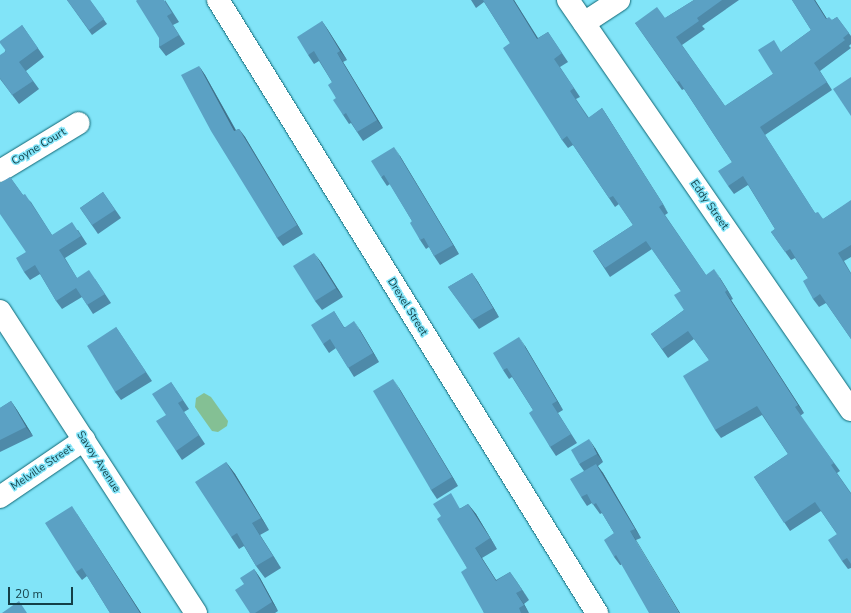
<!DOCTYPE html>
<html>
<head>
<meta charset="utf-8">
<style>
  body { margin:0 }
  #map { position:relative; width:851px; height:613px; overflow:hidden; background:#81e4f8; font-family:"Nunito Sans",sans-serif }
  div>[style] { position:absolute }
  .water>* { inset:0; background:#84c094 }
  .roads { filter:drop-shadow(0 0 1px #106674) drop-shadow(0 0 1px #106674) }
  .street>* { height:22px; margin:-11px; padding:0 11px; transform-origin:11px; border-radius:11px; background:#fff }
  .wall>* { inset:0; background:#4e8aa9 }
  .shaded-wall>* { inset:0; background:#407189 }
  .building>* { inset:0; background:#5ba1c4 }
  span { translate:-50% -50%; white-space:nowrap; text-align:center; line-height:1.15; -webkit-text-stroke:3px #81e4f8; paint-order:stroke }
  .street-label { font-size:11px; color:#143f47 }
  .scale { position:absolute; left:8px; top:587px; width:65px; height:18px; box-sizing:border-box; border:2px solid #143f47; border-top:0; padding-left:5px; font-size:12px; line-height:14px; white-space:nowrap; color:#143f47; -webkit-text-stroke:3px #81e4f8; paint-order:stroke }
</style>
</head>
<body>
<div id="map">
  <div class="water">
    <i style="clip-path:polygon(204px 393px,211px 397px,228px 421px,227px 426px,218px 432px,212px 431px,195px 407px,196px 398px)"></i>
  </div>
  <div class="roads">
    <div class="street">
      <i style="left:218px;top:0;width:721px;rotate:58.27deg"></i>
      <i style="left:568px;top:0;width:498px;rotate:55.4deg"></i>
      <i style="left:584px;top:23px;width:42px;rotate:-33.3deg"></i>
      <i style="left:0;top:171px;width:92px;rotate:-31.3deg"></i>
      <i style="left:0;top:311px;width:360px;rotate:57deg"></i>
      <i style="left:0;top:497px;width:102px;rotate:-34.2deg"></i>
    </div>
  </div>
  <div class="wall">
    <i style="clip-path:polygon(67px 0,90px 0,107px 24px,92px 35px)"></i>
    <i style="clip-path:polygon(165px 0,179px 22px,173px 25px,185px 44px,166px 56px,159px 47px,159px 38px)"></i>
    <i style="clip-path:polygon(471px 0,514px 0,538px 38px,548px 32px,568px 62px,560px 67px,580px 97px,576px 99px,589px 118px,602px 108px,668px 213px,665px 215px,706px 275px,720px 278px,733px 299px,731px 300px,804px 413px,800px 416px,840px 471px,837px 473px,851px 493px,851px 568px,848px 569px,842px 561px,837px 534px,821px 511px,790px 531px,754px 477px,788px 454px,762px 415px,721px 438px,715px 430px,709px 360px,694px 339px,668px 358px,651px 334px,684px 310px,681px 291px,652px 249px,610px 277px,593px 251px,633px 225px,619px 204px,615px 207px,573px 145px,568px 148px,562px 140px,510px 43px,484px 2px,476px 8px)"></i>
    <i style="clip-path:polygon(694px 0,739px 0,702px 26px,705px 29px,682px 45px,725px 106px,773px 74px,782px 51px,811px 30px,792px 0,815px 0,827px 19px,832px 20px,837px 17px,851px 36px,851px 44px,849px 46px,851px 48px,820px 71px,832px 90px,765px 135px,815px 213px,823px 219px,851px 201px,851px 257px,844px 261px,851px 273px,851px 339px,826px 303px,819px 307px,813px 299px,808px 278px,795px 258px,791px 260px,771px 232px,775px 229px,748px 185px,734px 194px,728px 186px,732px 162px,684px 89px,682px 90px,635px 23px,665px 18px)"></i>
    <i style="clip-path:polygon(322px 21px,328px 30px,347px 60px,343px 62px,383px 128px,363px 141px,351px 123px,349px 124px,343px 115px,336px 98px,332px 82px,319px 61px,314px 64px,308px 55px)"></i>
    <i style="clip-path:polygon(22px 25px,44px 57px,26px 71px,39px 89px,19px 104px,0 79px,5px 51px)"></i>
    <i style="clip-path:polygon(199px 66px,205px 75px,236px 130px,239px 129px,245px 137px,303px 234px,283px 246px,277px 238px)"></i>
    <i style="clip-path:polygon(400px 156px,459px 254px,440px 265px,434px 256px,429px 247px,426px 249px,420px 240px,412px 221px,390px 184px,387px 186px,381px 177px)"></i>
    <i style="clip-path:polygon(10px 177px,23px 195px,31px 202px,52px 235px,78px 230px,87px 244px,65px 258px,77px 278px,95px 279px,111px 303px,93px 314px,82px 297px,62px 309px,56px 301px,40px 274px,30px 280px,24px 272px,26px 252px)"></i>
    <i style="clip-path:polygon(103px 192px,121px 218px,98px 234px,80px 208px)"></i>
    <i style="clip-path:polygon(321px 262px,343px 297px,322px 310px,315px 301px)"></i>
    <i style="clip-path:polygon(472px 273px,478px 282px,499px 317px,479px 329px,448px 287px)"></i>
    <i style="clip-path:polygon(334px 311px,344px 327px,360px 330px,379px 362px,354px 377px,336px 348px,329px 353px,323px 344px)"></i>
    <i style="clip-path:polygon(116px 327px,152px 381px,121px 400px,115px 392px)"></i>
    <i style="clip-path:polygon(525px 346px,563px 410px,558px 413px,577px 443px,556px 456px,550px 447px,533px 410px,512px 377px,509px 379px,503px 370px)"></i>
    <i style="clip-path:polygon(171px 382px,189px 409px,184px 412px,205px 444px,182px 460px,176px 451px,166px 415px)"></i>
    <i style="clip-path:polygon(399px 388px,458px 486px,437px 499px,431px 490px)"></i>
    <i style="clip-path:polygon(11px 401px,17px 410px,33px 436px,0 452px,0 408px)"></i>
    <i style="clip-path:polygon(595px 448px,603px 462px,598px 466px,603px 473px,641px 538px,636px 540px,621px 565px,620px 565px,614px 557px,614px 533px,602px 513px,600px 514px,592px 503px,587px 506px,581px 497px,584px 471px,579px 464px)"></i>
    <i style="clip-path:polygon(226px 462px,235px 474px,269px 530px,260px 535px,281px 568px,265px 578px,256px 566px,244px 546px,239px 549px,231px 537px)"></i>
    <i style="clip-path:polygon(468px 504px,476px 514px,497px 549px,482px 558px,496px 580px,510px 572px,529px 600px,524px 604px,529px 613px,484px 613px,467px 568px,441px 516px,461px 508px)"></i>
    <i style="clip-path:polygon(77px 514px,141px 613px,110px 613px,87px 576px,82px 580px,76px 572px)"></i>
    <i style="clip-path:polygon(254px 569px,260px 578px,278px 611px,275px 613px,250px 613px,244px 584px)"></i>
  </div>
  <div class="shaded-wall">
    <i style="clip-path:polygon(513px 0,514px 0,543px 47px,537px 39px)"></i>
    <i style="clip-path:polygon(814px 0,815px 0,832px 27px,826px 19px)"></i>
    <i style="clip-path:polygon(322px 21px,328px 30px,347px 60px,340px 51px)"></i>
    <i style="clip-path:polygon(337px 53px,343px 62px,383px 128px,377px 120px)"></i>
    <i style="clip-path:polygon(199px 66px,205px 75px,241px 140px,234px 131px)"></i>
    <i style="clip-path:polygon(602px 108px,607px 117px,668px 213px,663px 204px)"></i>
    <i style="clip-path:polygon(239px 129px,245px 137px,303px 234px,297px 225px)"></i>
    <i style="clip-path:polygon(394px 147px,400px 156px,459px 254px,453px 245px)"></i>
    <i style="clip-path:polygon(314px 253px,321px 262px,343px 297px,336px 288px)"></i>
    <i style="clip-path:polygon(714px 269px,720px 278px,733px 299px,727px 290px)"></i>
    <i style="clip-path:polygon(472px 273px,478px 282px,499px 317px,493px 308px)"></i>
    <i style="clip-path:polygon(725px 292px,731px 300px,804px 413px,798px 405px)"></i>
    <i style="clip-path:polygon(354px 321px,360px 330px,379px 362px,373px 353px)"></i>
    <i style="clip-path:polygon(519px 337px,525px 346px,563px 410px,557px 401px)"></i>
    <i style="clip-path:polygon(393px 379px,399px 388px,458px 486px,452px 477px)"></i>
    <i style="clip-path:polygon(11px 401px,17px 410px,33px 436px,26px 427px)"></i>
    <i style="clip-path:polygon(589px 439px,595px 448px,603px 462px,597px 454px)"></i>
    <i style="clip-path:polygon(226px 462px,235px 474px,269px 530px,261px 518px)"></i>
    <i style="clip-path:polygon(596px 464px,603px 473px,641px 538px,635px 529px)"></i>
    <i style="clip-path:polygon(468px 504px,476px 514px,497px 549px,490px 538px)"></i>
    <i style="clip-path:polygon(72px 506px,77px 514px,141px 613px,140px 613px)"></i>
    <i style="clip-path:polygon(252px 523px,260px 535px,281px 568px,273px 556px)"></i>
    <i style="clip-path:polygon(630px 531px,636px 540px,680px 613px,679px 613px)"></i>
    <i style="clip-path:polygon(475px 548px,482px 558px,503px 591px,496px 581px)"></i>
    <i style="clip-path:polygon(254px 569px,260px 578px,278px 611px,272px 602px)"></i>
    <i style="clip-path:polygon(510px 572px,517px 582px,529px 600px,522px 590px)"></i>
    <i style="clip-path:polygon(516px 593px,524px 604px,529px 613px,524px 605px)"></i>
  </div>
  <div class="building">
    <i style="clip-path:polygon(67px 0,90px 0,104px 19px,89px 30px)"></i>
    <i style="clip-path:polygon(137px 0,164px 0,172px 13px,167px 16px,179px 35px,159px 47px,159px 38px,136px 1px)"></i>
    <i style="clip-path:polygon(483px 0,513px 0,537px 39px,548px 32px,562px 53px,554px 59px,574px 88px,570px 91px,588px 118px,602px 108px,663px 204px,659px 207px,706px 275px,714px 269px,727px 290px,725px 292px,798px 405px,795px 407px,834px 463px,831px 465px,851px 494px,851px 564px,847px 558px,842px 561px,828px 540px,837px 534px,815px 502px,784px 523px,754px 477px,788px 454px,757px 406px,715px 430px,683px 376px,709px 360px,688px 331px,662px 349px,651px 334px,684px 310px,674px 295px,681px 291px,646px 241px,605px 268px,593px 251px,633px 225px,613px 196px,609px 198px,567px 136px,562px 140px,503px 48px,510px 43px)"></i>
    <i style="clip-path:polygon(694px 0,722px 0,697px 18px,699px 21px,676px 37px,725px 106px,773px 74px,758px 50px,774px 40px,781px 52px,811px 30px,792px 0,814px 0,826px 19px,829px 17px,832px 20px,837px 17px,849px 33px,843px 38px,845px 40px,814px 63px,827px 82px,760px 127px,815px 213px,818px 212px,823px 219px,851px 200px,851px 245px,838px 253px,851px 274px,851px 339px,820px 294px,813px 299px,803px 281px,808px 278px,790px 249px,785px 252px,771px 232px,775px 229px,743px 176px,728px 186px,718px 171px,732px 162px,679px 81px,677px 82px,635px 23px,657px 7px,665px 18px)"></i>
    <i style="clip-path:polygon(322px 21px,340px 51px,337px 53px,377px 120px,357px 132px,346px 113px,343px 115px,333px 100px,336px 98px,328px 85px,332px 82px,314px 51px,308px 55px,297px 37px)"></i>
    <i style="clip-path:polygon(22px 25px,38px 48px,19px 62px,33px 81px,12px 95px,0 78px,0 55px,6px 51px,0 43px,0 41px)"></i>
    <i style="clip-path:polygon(199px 66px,234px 131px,239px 129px,297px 225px,277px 238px,211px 131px,181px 75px)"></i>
    <i style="clip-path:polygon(851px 77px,851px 116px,833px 89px)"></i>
    <i style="clip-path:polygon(394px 147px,453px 245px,434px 256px,424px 238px,420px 240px,410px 223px,412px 221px,384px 175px,381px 177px,371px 161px)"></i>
    <i style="clip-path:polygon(10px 177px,23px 195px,25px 194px,52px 235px,72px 222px,81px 236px,59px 250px,77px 278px,89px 270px,105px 294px,87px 305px,76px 288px,56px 301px,35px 265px,24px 272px,16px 258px,26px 252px,0 214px,0 183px)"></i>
    <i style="clip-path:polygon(103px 192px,115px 210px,92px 225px,80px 208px)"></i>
    <i style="clip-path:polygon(314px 253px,336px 288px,315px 301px,293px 266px)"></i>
    <i style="clip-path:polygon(472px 273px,493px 308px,472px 320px,448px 287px)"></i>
    <i style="clip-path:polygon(334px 311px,344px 328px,354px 321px,373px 353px,348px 368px,330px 339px,323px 344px,311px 325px)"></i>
    <i style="clip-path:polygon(116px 327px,146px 372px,115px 392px,87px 346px)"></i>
    <i style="clip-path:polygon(519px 337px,557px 401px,552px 404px,571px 434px,550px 447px,529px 413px,533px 410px,507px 368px,503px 370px,493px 353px)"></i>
    <i style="clip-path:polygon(393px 379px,452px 477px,431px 490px,373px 391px)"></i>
    <i style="clip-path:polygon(171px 382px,183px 400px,178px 403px,199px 435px,176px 451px,156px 421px,166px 415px,152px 394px)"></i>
    <i style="clip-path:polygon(11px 401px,26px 427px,0 440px,0 408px)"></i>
    <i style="clip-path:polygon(589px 439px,597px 454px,579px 464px,571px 450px)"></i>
    <i style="clip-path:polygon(226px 462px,261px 518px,252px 523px,273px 556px,256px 566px,237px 533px,231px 537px,195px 482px)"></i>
    <i style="clip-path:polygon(596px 464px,635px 529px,630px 531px,679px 613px,649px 613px,616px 555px,614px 557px,604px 540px,614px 533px,596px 503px,593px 505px,587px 494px,581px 497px,570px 479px)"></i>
    <i style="clip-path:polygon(451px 493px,460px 509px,468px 504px,490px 538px,475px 548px,496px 581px,510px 572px,522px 590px,516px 593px,524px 605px,519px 608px,521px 613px,484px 613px,461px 572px,467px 568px,437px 519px,441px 516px,433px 504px)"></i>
    <i style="clip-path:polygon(72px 506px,140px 613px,110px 613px,82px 568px,76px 572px,45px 523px)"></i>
    <i style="clip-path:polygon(254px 569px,272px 602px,255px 613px,250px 613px,235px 590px,244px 584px,240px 578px)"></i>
    <i style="clip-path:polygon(19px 601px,27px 613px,2px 613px)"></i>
  </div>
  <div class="street-label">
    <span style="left:39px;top:147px;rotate:-31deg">Coyne Court</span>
    <span style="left:709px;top:205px;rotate:55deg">Eddy Street</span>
    <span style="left:407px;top:307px;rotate:58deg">Drexel Street</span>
    <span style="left:98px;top:462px;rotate:57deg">Savoy Avenue</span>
    <span style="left:42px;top:468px;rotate:-34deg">Melville Street</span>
  </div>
  <div class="scale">20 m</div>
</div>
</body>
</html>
